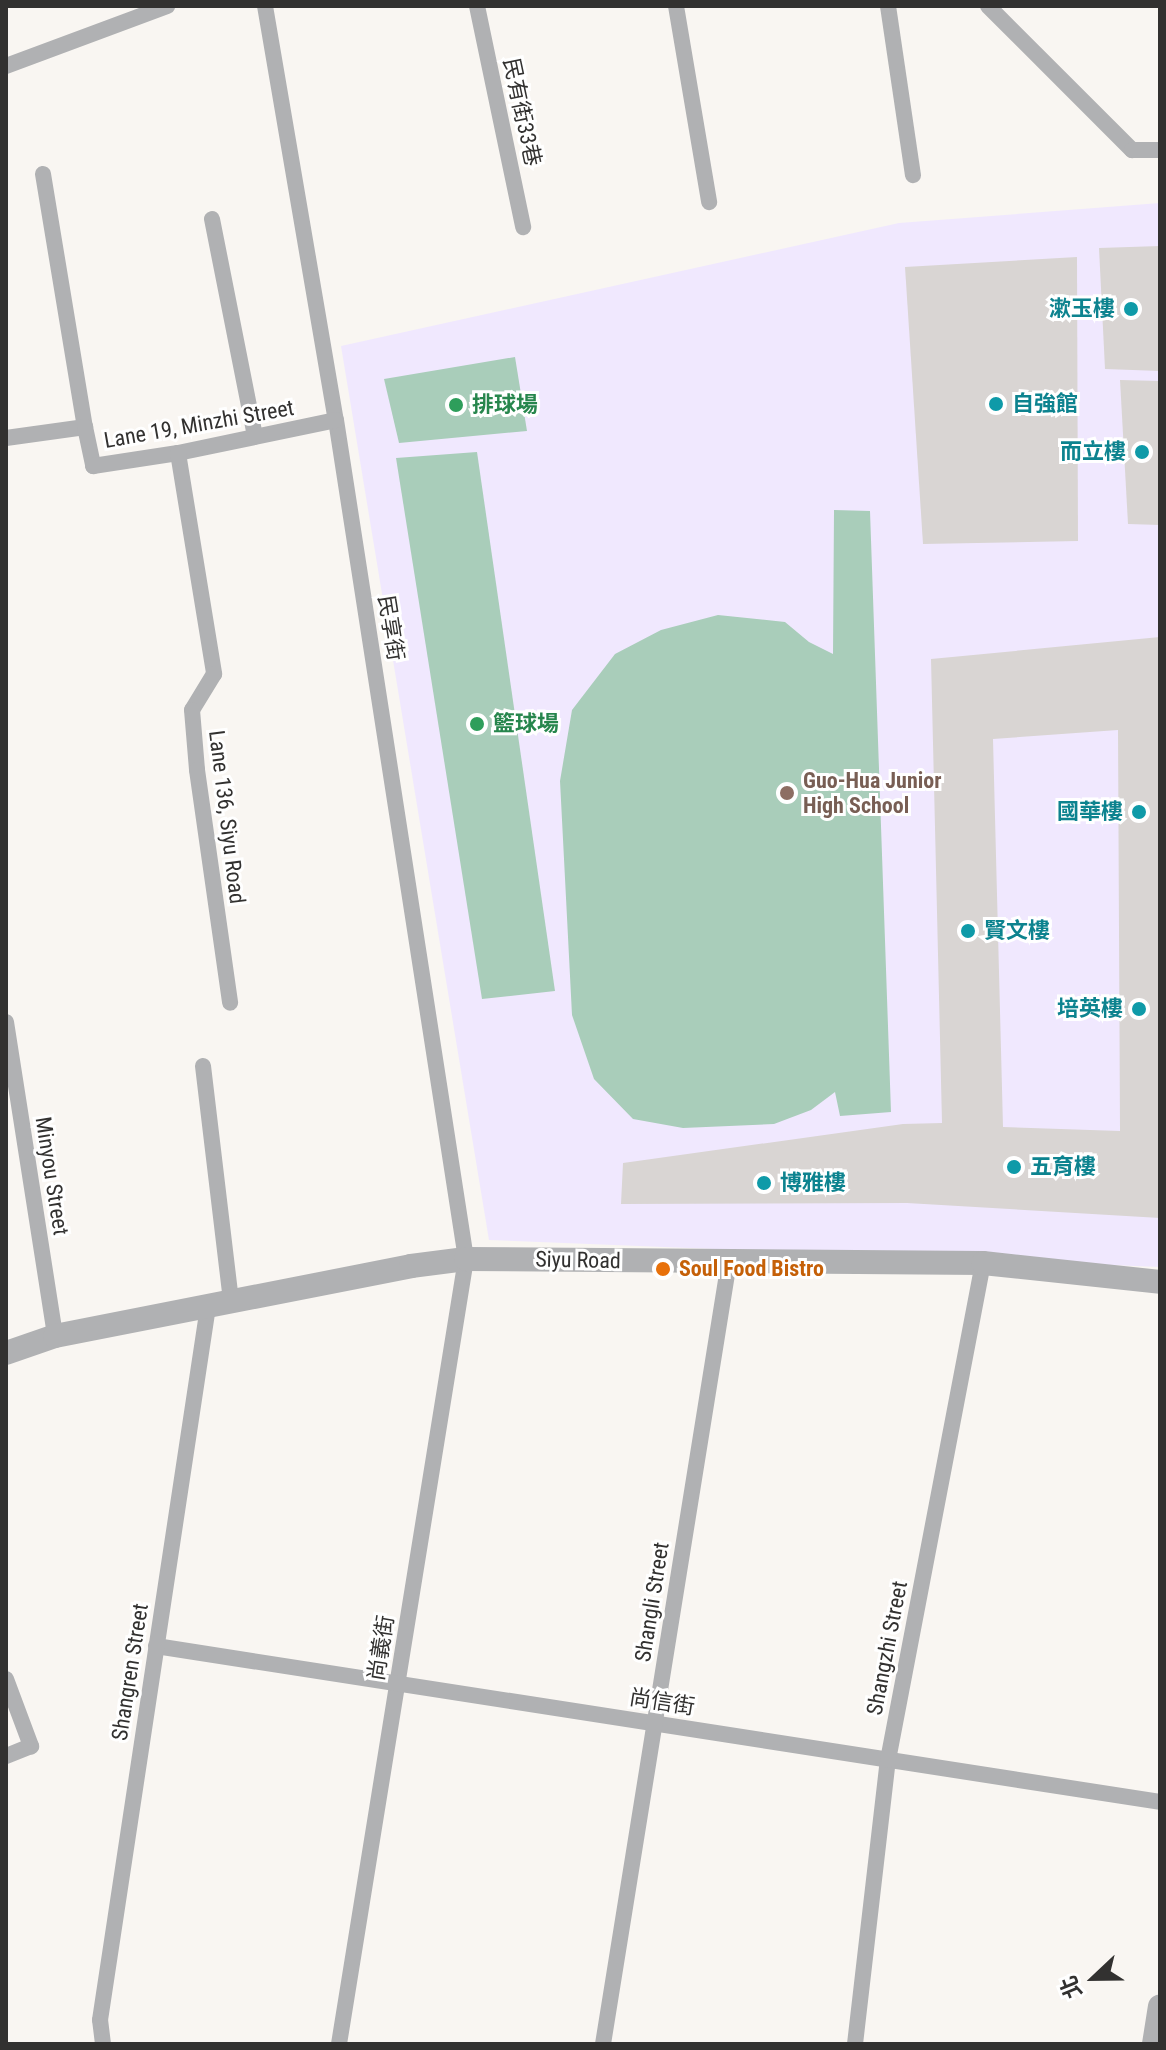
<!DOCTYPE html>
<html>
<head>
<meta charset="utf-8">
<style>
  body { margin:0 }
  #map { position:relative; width:1166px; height:2050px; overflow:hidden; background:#f9f6f2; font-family:"Roboto Condensed","Noto Sans TC",sans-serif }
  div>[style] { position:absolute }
  .education>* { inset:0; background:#f0e8fe }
  .green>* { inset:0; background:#a9cdba }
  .building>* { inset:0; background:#d9d5d3 }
  .lane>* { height:16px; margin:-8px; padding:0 8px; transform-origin:8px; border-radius:8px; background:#b0b1b3 }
  .street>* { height:24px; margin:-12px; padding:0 12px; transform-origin:12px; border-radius:12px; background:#b0b1b3 }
  .dots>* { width:22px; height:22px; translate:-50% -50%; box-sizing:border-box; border:4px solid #fff; border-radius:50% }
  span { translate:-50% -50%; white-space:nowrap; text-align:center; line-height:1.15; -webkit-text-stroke:6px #fff; paint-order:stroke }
  .street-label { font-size:22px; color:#323130 }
  .culture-label { font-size:22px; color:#0d838f; font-weight:700 }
  .right { translate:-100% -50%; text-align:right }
  .left { translate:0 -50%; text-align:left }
  .leisure-label { font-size:22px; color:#27864d; font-weight:700 }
  .education-label { font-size:22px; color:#785e54; font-weight:700 }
  .food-label { font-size:22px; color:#c56008; font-weight:700 }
  .frame { position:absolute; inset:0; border:8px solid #323130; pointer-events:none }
  .north { position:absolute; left:1054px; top:1938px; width:80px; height:80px; -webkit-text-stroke:6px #fff; paint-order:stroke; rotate:248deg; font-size:22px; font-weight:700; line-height:32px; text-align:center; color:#323130 }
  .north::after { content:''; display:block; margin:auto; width:28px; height:36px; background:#323130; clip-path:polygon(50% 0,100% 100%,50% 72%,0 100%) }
</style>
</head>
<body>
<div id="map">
  <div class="education">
    <i style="clip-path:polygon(1160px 203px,1160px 1267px,489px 1240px,341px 346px,899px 223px)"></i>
  </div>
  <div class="green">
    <i style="clip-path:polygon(515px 357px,527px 431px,399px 443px,384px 379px)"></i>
    <i style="clip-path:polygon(477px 452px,555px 991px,482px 999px,396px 458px)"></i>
    <i style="clip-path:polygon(834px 510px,870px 511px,891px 1112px,840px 1116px,835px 1092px,811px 1110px,774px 1124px,683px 1128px,633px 1119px,594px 1079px,572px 1015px,560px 781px,572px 710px,615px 654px,661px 630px,718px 615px,785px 622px,809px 642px,833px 654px)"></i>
  </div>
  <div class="building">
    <i style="clip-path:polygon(1160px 246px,1160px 371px,1105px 369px,1099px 248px)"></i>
    <i style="clip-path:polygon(1077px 257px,1078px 541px,923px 544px,905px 267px)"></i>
    <i style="clip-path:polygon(1120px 380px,1160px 381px,1160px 525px,1128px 524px)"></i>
    <i style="clip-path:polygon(evenodd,1160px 637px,1160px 1218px,907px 1203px,621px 1204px,623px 1163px,903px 1124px,942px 1123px,931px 659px,1160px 637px,1118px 730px,1120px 1131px,1003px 1127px,993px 739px,1118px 730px)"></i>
  </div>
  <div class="lane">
    <i style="left:265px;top:6px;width:420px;rotate:80.3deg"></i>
    <i style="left:336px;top:420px;width:849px;rotate:81.19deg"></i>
    <i style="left:466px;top:1259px;width:795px;rotate:99.19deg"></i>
    <i style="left:477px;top:6px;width:226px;rotate:78.2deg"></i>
    <i style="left:676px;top:6px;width:199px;rotate:80.4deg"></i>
    <i style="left:888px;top:6px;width:171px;rotate:81.6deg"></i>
    <i style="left:988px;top:6px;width:204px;rotate:45deg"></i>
    <i style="left:1132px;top:150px;width:28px"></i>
    <i style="left:6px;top:66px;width:172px;rotate:-20.4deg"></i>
    <i style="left:43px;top:174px;width:256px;rotate:80.6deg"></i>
    <i style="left:212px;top:219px;width:222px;rotate:78.8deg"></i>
    <i style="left:6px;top:438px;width:80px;rotate:-7.9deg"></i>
    <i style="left:85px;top:427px;width:40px;rotate:78deg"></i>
    <i style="left:93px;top:466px;width:86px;rotate:-8.7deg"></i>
    <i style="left:178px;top:453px;width:161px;rotate:-11.8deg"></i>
    <i style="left:178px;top:453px;width:224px;rotate:80.7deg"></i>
    <i style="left:214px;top:674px;width:42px;rotate:121.4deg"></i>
    <i style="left:192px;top:710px;width:60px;rotate:85.2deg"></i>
    <i style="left:197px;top:770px;width:235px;rotate:81.9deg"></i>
    <i style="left:6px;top:1022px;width:318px;rotate:81.1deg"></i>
    <i style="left:203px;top:1066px;width:237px;rotate:83.2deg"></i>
    <i style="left:156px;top:1646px;width:1016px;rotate:8.83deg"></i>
    <i style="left:6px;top:1679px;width:72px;rotate:69.5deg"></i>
    <i style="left:31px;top:1746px;width:27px;rotate:158deg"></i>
    <i style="left:103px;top:2044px;width:24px;rotate:-97deg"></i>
    <i style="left:100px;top:2020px;width:721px;rotate:-81.39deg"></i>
    <i style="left:603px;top:2044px;width:792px;rotate:-80.85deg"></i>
    <i style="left:855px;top:2044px;width:286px;rotate:-83.4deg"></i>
    <i style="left:888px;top:1760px;width:506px;rotate:-79.18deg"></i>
  </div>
  <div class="street">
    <i style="left:6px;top:1353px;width:52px;rotate:-19.1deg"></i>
    <i style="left:55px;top:1336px;width:363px;rotate:-11.1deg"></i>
    <i style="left:411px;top:1266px;width:55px;rotate:-7.3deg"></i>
    <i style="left:466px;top:1259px;width:517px;rotate:0.44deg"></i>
    <i style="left:983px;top:1263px;width:178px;rotate:6.1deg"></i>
    <i style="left:1154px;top:2044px;width:38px;rotate:-81deg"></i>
  </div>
  <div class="dots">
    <i style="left:1131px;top:309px;background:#0f9aa8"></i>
    <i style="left:996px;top:404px;background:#0f9aa8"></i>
    <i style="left:456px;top:405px;background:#2e9e5b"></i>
    <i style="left:1142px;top:452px;background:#0f9aa8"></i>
    <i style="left:477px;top:724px;background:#2e9e5b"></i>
    <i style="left:787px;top:793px;background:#8d6e63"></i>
    <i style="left:1139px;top:812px;background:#0f9aa8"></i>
    <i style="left:968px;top:931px;background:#0f9aa8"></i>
    <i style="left:1139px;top:1009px;background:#0f9aa8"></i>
    <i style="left:1014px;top:1167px;background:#0f9aa8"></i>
    <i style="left:764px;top:1183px;background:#0f9aa8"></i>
    <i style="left:663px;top:1269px;background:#e8710a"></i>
  </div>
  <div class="street-label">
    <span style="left:522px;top:112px;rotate:78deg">民有街33巷</span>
    <span style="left:199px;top:424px;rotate:-10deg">Lane 19, Minzhi Street</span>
    <span style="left:391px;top:628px;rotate:81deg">民享街</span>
    <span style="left:227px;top:817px;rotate:83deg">Lane 136, Siyu Road</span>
    <span style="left:52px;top:1176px;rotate:81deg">Minyou Street</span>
    <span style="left:578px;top:1260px;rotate:1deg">Siyu Road</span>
    <span style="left:652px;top:1602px;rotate:-81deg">Shangli Street</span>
    <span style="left:381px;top:1648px;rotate:-81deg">尚義街</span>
    <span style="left:887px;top:1648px;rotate:-79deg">Shangzhi Street</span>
    <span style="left:130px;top:1672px;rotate:-81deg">Shangren Street</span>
    <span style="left:662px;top:1702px;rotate:9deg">尚信街</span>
  </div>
  <div class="culture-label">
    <span class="right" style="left:1115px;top:309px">漱玉樓</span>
    <span class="left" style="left:1012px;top:404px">自強館</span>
    <span class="right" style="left:1126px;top:452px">而立樓</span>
    <span class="right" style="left:1123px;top:812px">國華樓</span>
    <span class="left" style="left:984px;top:931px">賢文樓</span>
    <span class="right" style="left:1123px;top:1009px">培英樓</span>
    <span class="left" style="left:1030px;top:1167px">五育樓</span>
    <span class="left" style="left:780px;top:1183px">博雅樓</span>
  </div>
  <div class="leisure-label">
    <span class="left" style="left:472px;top:405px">排球場</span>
    <span class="left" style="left:493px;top:724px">籃球場</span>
  </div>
  <div class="education-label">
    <span class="left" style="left:803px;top:793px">Guo-Hua Junior<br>High School</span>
  </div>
  <div class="food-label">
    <span class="left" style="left:679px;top:1269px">Soul Food Bistro</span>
  </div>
  <div class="frame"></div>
  <div class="north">北</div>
</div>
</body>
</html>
